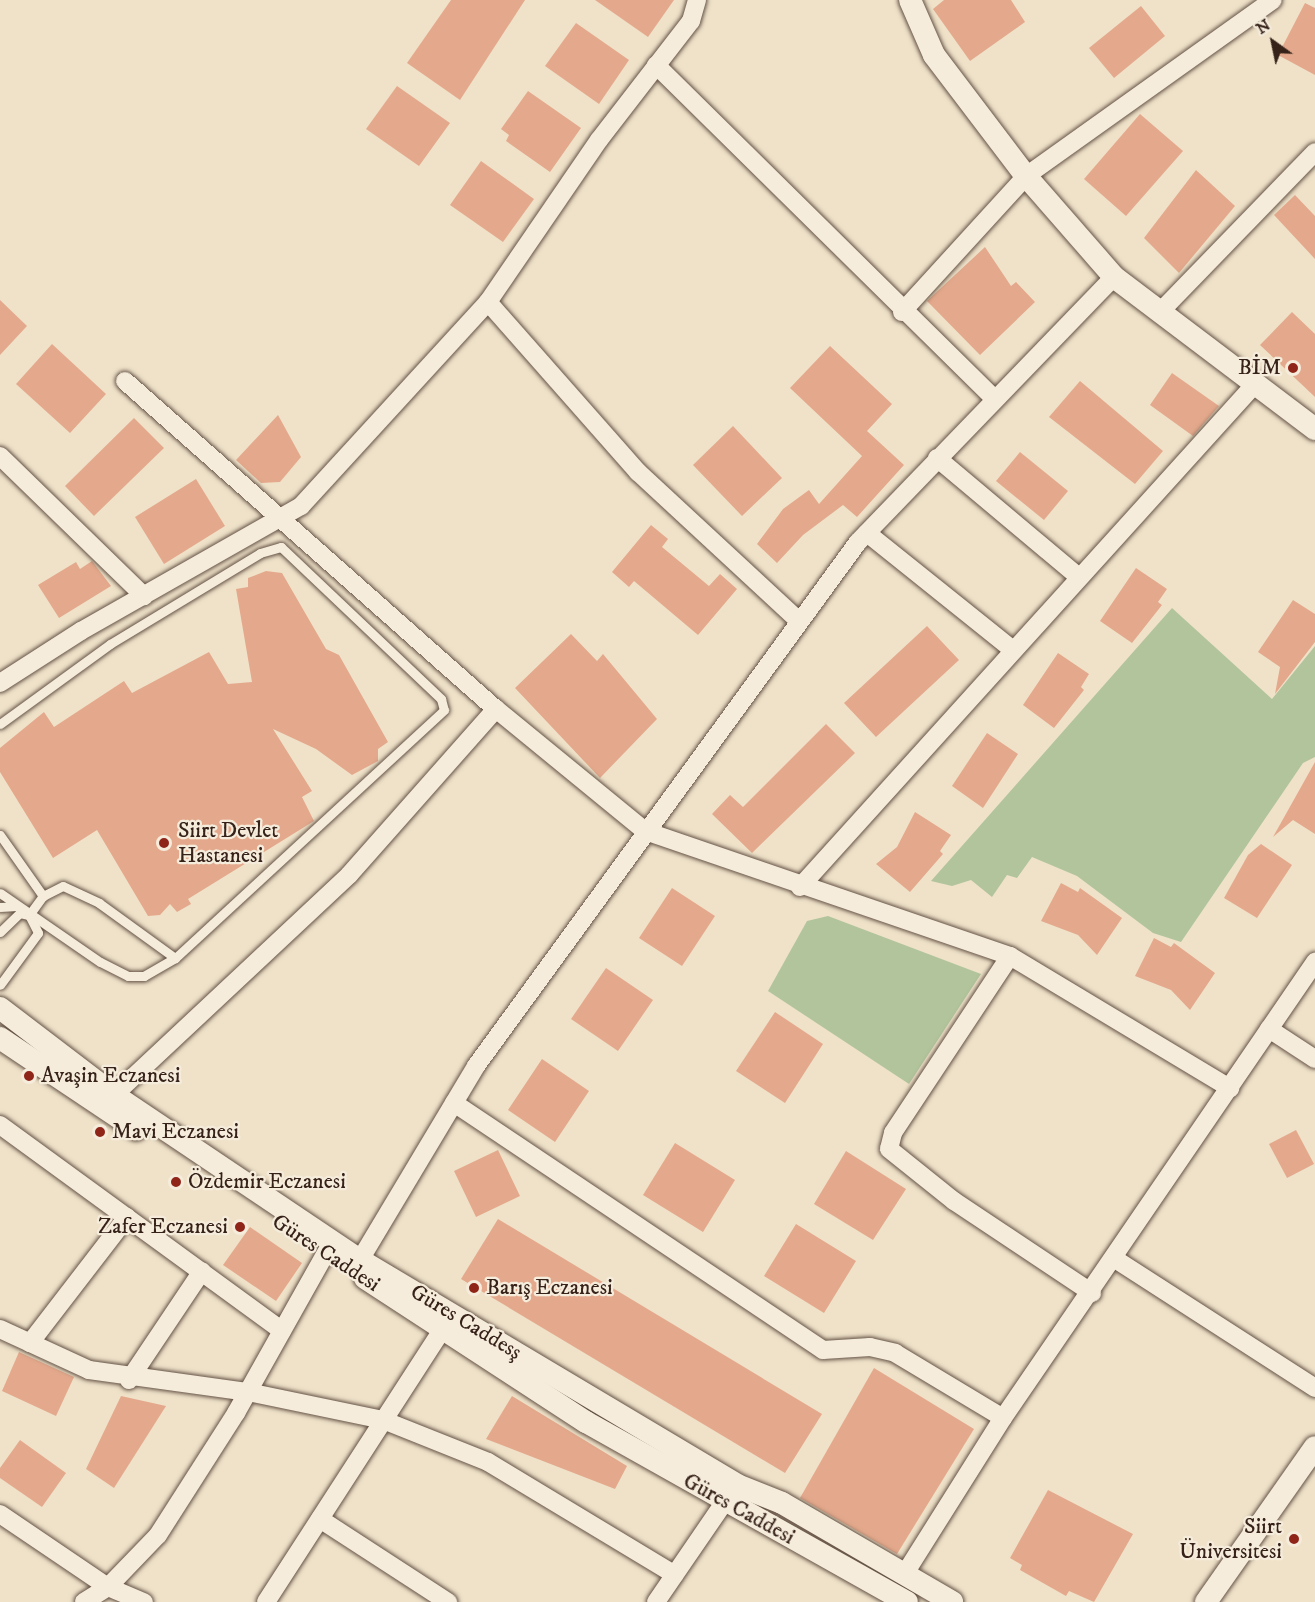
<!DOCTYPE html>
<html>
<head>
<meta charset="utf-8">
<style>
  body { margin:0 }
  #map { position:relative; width:1315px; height:1602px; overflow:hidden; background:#efe2c9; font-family:"IM FELL DW Pica",serif }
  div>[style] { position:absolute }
  .green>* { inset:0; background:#b2c49b }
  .building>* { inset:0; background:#e4a98c }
  .roads { filter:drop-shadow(0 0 2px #645245) drop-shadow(0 0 2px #645245) }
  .service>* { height:9px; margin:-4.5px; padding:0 4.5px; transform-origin:4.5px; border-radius:4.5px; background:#f5ecdc }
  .minor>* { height:18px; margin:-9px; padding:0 9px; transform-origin:9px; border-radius:9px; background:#f5ecdc }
  .tertiary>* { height:22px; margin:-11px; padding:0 11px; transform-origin:11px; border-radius:11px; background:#f5ecdc }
  .dots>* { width:16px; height:16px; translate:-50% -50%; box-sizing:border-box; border:3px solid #f5ecdc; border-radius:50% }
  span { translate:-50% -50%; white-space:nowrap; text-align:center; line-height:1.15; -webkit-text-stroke:4.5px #f5ecdc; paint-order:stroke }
  .poi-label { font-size:22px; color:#362219 }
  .right { translate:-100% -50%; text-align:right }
  .left { translate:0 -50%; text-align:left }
  .street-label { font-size:22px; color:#362219 }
  .north { position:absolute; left:1243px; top:12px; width:60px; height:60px; -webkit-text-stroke:4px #f5ecdc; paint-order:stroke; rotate:327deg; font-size:16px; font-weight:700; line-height:24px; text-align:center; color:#362219 }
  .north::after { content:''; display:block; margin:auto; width:21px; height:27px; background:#362219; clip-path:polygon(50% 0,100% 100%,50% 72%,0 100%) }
</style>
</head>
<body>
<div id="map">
  <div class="green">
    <i style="clip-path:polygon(1172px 608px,1272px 699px,1315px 646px,1315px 757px,1303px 763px,1181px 942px,1153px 933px,1077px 876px,1032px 857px,1017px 878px,1007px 875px,992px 897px,971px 880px,952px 886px,931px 881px)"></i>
    <i style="clip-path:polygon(828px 916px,981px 974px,909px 1084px,768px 991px,807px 921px)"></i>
  </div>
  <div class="building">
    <i style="clip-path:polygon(451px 0,525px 0,460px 100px,407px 63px)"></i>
    <i style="clip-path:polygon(595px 0,674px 0,648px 37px)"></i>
    <i style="clip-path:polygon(944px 0,1011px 0,1025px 22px,970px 61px,933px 9px)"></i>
    <i style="clip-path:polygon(1305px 3px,1315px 8px,1315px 75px,1278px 55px)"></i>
    <i style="clip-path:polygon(1141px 6px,1165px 36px,1114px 78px,1089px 48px)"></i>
    <i style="clip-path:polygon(576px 23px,629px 60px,599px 104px,545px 66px)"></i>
    <i style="clip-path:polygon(397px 86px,450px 123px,419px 166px,366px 129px)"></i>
    <i style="clip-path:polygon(528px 91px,581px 128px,550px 172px,506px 141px,509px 135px,501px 129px)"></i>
    <i style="clip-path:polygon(1140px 114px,1183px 151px,1126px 216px,1084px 179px)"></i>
    <i style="clip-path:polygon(481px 161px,534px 199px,503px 242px,450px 205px)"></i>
    <i style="clip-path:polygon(1196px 170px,1235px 206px,1179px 273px,1144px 238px)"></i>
    <i style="clip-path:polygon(1295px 195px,1315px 216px,1315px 259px,1274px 215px)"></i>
    <i style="clip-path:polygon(985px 247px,1011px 286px,1016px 282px,1035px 302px,980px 355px,927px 301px)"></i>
    <i style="clip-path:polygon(0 300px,27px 326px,0 355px)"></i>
    <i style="clip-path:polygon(1292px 312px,1315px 334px,1315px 397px,1260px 345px)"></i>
    <i style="clip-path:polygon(52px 344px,106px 394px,70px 433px,16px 384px)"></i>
    <i style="clip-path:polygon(830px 346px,892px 404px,867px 431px,904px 465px,857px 517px,843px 505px,803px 535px,777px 563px,757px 544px,783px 509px,809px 490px,819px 504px,862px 456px,790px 388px)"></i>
    <i style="clip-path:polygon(1172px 373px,1219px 406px,1193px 436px,1150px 405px)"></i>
    <i style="clip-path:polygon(1080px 381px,1163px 451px,1135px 484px,1049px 417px)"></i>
    <i style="clip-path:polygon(278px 415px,301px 457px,280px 482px,261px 483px,236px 460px)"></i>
    <i style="clip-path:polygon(134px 418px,164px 448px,94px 516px,65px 486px)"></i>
    <i style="clip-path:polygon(733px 426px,782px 478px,742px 516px,693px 465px)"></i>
    <i style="clip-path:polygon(1020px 452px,1068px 491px,1044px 520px,996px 481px)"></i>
    <i style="clip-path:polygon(196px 479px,225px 526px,164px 564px,135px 517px)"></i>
    <i style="clip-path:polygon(651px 525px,668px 539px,662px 547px,709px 586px,720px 574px,737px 589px,698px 635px,634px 581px,629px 587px,612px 572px)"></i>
    <i style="clip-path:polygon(92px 561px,111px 586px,59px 618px,38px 585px,76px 562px,80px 569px)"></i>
    <i style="clip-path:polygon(1136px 568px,1167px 589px,1158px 602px,1162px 605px,1132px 643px,1100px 621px)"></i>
    <i style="clip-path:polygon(266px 571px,282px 573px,326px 649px,339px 655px,388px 742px,378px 749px,378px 761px,352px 775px,316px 749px,273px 729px,312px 791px,302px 797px,314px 821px,188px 899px,191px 904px,177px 912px,170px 904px,160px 915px,148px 916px,97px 830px,53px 858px,0 772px,0 748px,44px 712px,54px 727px,124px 681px,132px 693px,209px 652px,228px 684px,252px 682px,236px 589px,248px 587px,248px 578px)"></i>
    <i style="clip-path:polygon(1293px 600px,1315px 614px,1315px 642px,1275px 694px,1280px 667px,1258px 652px)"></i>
    <i style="clip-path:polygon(927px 626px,959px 660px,876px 737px,844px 703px)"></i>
    <i style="clip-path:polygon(571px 634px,597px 661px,603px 654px,657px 719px,600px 778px,515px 688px)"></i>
    <i style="clip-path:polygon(1058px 653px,1089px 674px,1081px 687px,1084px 690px,1054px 728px,1023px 705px)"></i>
    <i style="clip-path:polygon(826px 724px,855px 753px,752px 853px,712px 814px,730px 795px,743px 807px)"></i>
    <i style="clip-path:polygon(987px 733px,1018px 754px,983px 808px,952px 786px)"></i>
    <i style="clip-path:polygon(1315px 762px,1315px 834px,1293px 820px,1273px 837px)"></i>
    <i style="clip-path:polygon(915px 812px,951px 835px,940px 851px,943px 854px,910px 892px,876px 864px,897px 847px)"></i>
    <i style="clip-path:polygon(1261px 844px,1292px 865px,1257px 918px,1224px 898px,1248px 855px)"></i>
    <i style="clip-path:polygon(1061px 883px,1078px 892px,1080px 888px,1122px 918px,1097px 955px,1078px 935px,1041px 921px)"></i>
    <i style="clip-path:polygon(672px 888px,715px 916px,682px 966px,639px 938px)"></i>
    <i style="clip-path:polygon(1154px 938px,1171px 947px,1174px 943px,1215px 973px,1190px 1010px,1171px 990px,1135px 976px)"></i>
    <i style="clip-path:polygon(606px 968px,653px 1000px,618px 1051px,571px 1019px)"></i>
    <i style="clip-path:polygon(775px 1012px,823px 1044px,785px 1103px,736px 1071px)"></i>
    <i style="clip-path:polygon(542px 1059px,589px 1091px,555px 1142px,508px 1110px)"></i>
    <i style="clip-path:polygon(1296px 1130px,1314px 1164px,1287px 1178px,1269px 1144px)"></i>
    <i style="clip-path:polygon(675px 1143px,735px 1180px,703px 1232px,643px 1195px)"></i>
    <i style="clip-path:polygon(498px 1150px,520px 1196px,476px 1217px,454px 1171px)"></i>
    <i style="clip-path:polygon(846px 1151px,906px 1189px,873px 1240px,814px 1204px)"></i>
    <i style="clip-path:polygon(498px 1219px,822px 1414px,785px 1473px,461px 1279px)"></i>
    <i style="clip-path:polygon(796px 1224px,856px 1261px,824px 1313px,764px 1276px)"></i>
    <i style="clip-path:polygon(250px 1227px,302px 1263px,276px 1301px,223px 1265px)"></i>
    <i style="clip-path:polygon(19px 1352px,74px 1377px,56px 1416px,2px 1391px)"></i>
    <i style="clip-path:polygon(874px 1368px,974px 1429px,897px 1554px,800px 1498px)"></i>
    <i style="clip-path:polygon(121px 1396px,166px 1406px,114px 1488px,86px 1469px)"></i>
    <i style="clip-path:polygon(512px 1396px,627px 1466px,615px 1489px,486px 1439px)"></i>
    <i style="clip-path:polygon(20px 1440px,66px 1473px,42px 1507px,0 1478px,0 1468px)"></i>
    <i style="clip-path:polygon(1048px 1490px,1133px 1534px,1094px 1602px,1069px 1591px,1066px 1596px,1020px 1570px,1022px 1565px,1010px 1558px)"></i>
  </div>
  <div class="roads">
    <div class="service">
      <i style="left:0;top:724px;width:136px;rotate:-36deg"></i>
      <i style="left:110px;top:644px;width:175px;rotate:-31.2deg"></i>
      <i style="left:260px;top:553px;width:22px;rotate:-16deg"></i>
      <i style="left:281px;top:547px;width:221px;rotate:43.5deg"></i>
      <i style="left:441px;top:699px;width:11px;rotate:75deg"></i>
      <i style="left:444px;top:710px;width:366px;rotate:137.3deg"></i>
      <i style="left:175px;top:958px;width:36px;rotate:150deg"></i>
      <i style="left:144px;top:976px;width:16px;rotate:180deg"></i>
      <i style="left:128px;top:976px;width:31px;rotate:-153deg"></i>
      <i style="left:100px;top:962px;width:121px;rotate:-145.4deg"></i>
      <i style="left:0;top:835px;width:75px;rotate:54.8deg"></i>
      <i style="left:0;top:907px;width:17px;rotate:-3deg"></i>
      <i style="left:29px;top:915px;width:24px;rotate:-54deg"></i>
      <i style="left:43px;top:896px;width:22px;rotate:-27deg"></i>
      <i style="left:63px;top:886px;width:40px;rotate:25deg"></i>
      <i style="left:99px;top:903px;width:94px;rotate:35.9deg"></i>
      <i style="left:0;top:932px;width:28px;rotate:-44deg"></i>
      <i style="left:20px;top:913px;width:9px;rotate:13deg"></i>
      <i style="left:29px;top:915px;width:20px;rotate:63deg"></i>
      <i style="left:38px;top:933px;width:64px;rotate:126.2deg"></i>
    </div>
    <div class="minor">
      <i style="left:656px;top:65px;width:474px;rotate:44.6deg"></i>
      <i style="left:488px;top:302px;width:227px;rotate:48.6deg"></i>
      <i style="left:638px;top:472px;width:219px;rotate:42.8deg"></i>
      <i style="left:902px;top:312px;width:184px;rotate:-47.6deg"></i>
      <i style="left:1026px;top:176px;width:303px;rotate:-35.5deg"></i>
      <i style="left:1159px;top:313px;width:224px;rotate:-45.9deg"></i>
      <i style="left:125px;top:381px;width:495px;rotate:41.5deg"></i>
      <i style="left:496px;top:709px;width:193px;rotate:39.3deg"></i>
      <i style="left:645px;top:831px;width:386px;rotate:18.9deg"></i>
      <i style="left:1010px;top:956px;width:257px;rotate:31deg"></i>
      <i style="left:0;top:456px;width:201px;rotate:44.2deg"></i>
      <i style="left:937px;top:458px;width:185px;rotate:40deg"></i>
      <i style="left:867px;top:533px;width:187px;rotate:38.7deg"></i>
      <i style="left:0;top:683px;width:96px;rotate:-32.7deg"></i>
      <i style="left:81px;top:631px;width:253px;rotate:-29.6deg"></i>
      <i style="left:301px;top:506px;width:277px;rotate:-47.5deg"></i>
      <i style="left:488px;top:302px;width:196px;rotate:-55.6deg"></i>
      <i style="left:599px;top:140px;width:150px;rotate:-52.3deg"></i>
      <i style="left:691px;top:21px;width:22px;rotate:-74deg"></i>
      <i style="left:800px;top:887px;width:678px;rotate:-47.87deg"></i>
      <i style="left:1010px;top:956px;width:212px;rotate:123.5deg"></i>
      <i style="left:893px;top:1133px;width:16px;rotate:104deg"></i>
      <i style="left:889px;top:1149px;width:83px;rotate:38.7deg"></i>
      <i style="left:954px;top:1201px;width:166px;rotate:33.7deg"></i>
      <i style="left:1269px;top:1029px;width:55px;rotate:33.1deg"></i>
      <i style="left:114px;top:1095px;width:322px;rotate:-43.1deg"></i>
      <i style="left:349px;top:875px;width:222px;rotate:-48.5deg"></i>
      <i style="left:454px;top:1103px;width:444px;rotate:33.8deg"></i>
      <i style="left:823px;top:1350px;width:47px;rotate:-3.7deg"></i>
      <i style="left:870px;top:1347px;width:26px;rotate:13deg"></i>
      <i style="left:895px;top:1353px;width:126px;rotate:31deg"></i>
      <i style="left:0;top:1125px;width:349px;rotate:36.1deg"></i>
      <i style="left:1115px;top:1259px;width:238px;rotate:32.8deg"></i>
      <i style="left:360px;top:1260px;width:226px;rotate:-59.1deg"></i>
      <i style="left:476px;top:1066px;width:648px;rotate:-53.91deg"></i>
      <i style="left:858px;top:542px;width:368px;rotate:-46deg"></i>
      <i style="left:0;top:1329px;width:98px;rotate:24.7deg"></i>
      <i style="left:89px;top:1370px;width:161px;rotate:7.9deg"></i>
      <i style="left:248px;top:1392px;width:138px;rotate:11.7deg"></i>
      <i style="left:383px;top:1420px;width:113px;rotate:21.8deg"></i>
      <i style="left:488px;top:1462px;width:218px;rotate:31.1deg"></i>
      <i style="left:30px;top:1343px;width:159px;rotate:-52.4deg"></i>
      <i style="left:129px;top:1380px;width:131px;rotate:-56.2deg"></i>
      <i style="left:0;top:1514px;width:130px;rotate:34.1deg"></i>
      <i style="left:108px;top:1587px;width:39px;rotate:23deg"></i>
      <i style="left:320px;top:1519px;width:153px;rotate:33deg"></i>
      <i style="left:904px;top:1575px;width:186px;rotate:-57.8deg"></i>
      <i style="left:1003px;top:1418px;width:553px;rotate:-55.62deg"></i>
      <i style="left:84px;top:1602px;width:28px;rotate:-32deg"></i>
      <i style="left:108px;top:1587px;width:72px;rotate:-46.1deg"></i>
      <i style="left:158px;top:1535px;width:145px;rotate:-57.4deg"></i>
      <i style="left:236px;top:1413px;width:196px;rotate:-60.7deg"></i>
      <i style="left:266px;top:1602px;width:323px;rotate:-57.1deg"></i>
      <i style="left:656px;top:1602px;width:135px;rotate:-55.6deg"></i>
    </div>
    <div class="tertiary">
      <i style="left:910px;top:0;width:60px;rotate:66.4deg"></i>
      <i style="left:934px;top:55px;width:152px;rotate:52.8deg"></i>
      <i style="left:1026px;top:176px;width:134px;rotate:48.9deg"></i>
      <i style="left:1114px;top:277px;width:252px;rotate:37.1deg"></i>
      <i style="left:0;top:1008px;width:143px;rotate:37.3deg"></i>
      <i style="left:114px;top:1095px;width:296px;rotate:33.9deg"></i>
      <i style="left:360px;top:1260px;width:439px;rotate:30.8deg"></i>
      <i style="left:737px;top:1485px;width:48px;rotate:21.8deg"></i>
      <i style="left:782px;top:1503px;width:197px;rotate:30.2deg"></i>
      <i style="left:0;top:1038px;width:164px;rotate:33.8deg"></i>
      <i style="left:365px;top:1278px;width:264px;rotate:33.1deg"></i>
      <i style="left:586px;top:1422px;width:368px;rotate:29.3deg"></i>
      <i style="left:1206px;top:1602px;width:189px;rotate:-54.9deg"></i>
    </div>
  </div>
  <div class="dots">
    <i style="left:1293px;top:368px;background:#8f2418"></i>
    <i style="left:164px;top:843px;background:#8f2418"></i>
    <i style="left:29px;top:1076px;background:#8f2418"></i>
    <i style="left:100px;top:1132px;background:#8f2418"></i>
    <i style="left:176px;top:1182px;background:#8f2418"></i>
    <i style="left:240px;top:1227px;background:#8f2418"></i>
    <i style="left:474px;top:1288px;background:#8f2418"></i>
    <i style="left:1294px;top:1539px;background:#8f2418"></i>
  </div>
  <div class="poi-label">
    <span class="right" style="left:1281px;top:368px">BİM</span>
    <span class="left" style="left:178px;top:843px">Siirt Devlet<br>Hastanesi</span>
    <span class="left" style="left:41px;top:1076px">Avaşin Eczanesi</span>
    <span class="left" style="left:112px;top:1132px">Mavi Eczanesi</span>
    <span class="left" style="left:188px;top:1182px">Özdemir Eczanesi</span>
    <span class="right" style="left:228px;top:1227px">Zafer Eczanesi</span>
    <span class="left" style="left:486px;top:1288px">Barış Eczanesi</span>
    <span class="right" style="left:1282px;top:1539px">Siirt<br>Üniversitesi</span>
  </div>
  <div class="street-label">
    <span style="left:326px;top:1253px;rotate:33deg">Güres Caddesi</span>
    <span style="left:466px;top:1322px;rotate:31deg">Güres Caddesş</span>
    <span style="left:739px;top:1509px;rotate:29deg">Güres Caddesi</span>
  </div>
  <div class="north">N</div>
</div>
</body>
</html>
